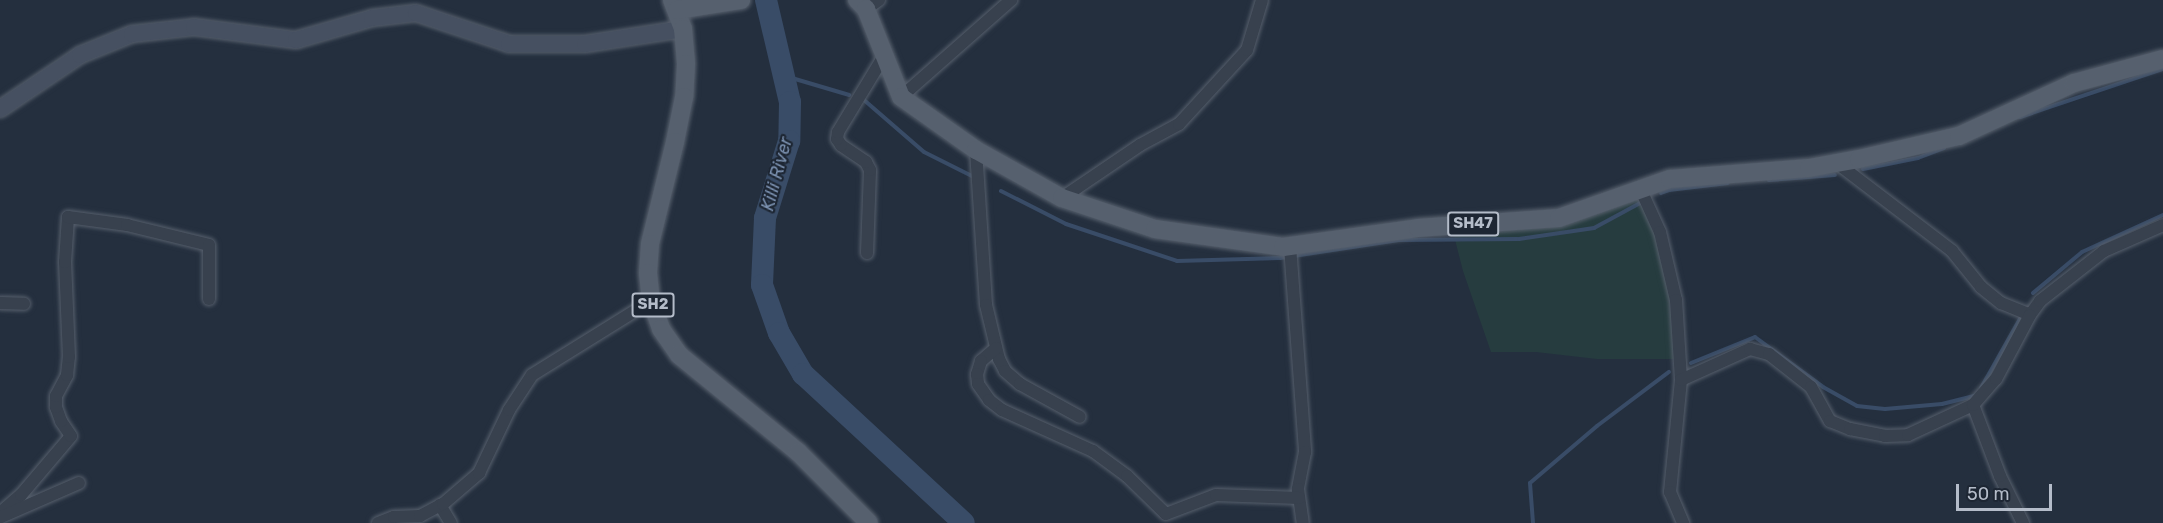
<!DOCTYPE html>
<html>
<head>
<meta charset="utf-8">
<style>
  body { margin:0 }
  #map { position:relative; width:2163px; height:523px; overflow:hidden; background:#242f3e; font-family:Rubik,sans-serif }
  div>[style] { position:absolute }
  .green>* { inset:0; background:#263c3f }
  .stream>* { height:4px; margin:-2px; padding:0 2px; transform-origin:2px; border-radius:2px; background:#394c67 }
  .river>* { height:22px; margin:-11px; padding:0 11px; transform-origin:11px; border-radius:11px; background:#394c67 }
  .roads { filter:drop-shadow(0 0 2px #565f6c) drop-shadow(0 0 2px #565f6c) }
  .street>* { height:12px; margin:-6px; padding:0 6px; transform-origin:6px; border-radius:6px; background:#38414e }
  .secondary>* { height:16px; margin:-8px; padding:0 8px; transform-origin:8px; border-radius:8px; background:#465061 }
  .primary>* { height:18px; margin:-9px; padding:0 9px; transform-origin:9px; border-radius:9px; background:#56606e }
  span { translate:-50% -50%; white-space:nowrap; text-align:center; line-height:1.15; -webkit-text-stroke:4.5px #1d2633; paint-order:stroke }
  .shield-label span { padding:2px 4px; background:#1d2633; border:2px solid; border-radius:4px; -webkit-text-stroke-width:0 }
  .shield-label { font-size:15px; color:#b4bcc9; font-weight:700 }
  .water-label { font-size:18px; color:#7c92b1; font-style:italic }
  .scale { position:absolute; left:1956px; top:484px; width:96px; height:27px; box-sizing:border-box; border:3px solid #b4bcc9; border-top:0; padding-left:8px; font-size:18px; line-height:21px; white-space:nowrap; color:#b4bcc9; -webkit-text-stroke:4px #1d2633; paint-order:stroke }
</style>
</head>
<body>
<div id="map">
  <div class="green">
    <i style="clip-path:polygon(1643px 186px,1669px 284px,1674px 359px,1597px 359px,1536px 352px,1491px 352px,1463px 271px,1453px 232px,1563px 217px)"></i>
  </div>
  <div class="stream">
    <i style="left:785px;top:76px;width:67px;rotate:16.5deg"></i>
    <i style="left:864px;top:100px;width:79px;rotate:40.9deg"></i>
    <i style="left:924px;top:152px;width:58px;rotate:26.6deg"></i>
    <i style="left:2020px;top:117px;width:151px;rotate:-18.6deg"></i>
    <i style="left:1863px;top:169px;width:56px;rotate:-11.3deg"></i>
    <i style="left:1918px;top:158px;width:28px;rotate:-21deg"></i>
    <i style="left:1769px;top:180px;width:66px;rotate:-4.3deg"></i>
    <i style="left:1001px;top:191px;width:73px;rotate:26.9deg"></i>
    <i style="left:1066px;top:224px;width:117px;rotate:18.4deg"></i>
    <i style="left:1177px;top:261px;width:103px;rotate:-1.7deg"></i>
    <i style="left:1280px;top:258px;width:120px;rotate:-8.6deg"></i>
    <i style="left:1399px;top:240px;width:120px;rotate:-0.5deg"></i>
    <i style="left:1519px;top:239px;width:76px;rotate:-8.3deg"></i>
    <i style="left:1594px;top:228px;width:52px;rotate:-28.5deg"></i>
    <i style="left:1661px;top:193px;width:9px;rotate:-21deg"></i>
    <i style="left:1669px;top:190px;width:59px;rotate:-6.8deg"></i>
    <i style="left:2033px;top:293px;width:64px;rotate:-39.9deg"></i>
    <i style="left:2082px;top:252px;width:89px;rotate:-24.6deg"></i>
    <i style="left:1691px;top:363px;width:69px;rotate:-22.1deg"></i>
    <i style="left:1755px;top:337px;width:84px;rotate:36.3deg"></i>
    <i style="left:1823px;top:387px;width:39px;rotate:29deg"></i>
    <i style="left:1857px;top:406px;width:28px;rotate:6deg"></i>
    <i style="left:1885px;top:409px;width:57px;rotate:-5deg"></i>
    <i style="left:1942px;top:404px;width:36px;rotate:-14deg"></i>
    <i style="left:1981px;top:388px;width:81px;rotate:-60.6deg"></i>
    <i style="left:1533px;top:523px;width:40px;rotate:-94.3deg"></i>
    <i style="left:1530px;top:483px;width:88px;rotate:-40.4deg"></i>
    <i style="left:1597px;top:426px;width:90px;rotate:-36.9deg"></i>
  </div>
  <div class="river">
    <i style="left:766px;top:0;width:105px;rotate:76.8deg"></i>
    <i style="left:790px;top:102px;width:39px;rotate:91deg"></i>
    <i style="left:789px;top:141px;width:81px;rotate:107.3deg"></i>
    <i style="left:765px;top:218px;width:67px;rotate:92.6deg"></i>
    <i style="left:762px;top:285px;width:51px;rotate:70.5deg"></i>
    <i style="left:779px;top:333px;width:48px;rotate:59.7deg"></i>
    <i style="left:803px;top:374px;width:219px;rotate:42.8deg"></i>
  </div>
  <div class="roads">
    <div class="street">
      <i style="left:866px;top:9px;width:16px;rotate:-35deg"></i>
      <i style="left:901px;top:97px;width:147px;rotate:-41.4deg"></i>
      <i style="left:976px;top:150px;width:155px;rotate:86.3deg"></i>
      <i style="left:986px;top:305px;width:56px;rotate:76.5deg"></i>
      <i style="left:999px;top:359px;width:13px;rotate:63deg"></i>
      <i style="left:1005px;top:371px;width:20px;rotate:41deg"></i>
      <i style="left:1020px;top:384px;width:68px;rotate:28.8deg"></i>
      <i style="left:1837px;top:163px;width:145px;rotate:37.4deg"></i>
      <i style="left:1952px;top:251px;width:46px;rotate:51.1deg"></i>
      <i style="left:1981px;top:287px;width:26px;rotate:39deg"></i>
      <i style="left:2001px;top:303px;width:31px;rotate:22deg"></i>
      <i style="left:2030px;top:315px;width:17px;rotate:-54deg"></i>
      <i style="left:2040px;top:301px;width:81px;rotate:-38deg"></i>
      <i style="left:2104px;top:251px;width:64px;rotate:-23.8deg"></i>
      <i style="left:1640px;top:188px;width:48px;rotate:65.6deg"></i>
      <i style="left:1660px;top:232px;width:70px;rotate:76.8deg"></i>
      <i style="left:1676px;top:300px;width:80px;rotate:86.4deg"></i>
      <i style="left:1681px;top:380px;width:113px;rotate:95.6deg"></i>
      <i style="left:1670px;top:492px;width:34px;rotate:67deg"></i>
      <i style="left:1062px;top:198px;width:94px;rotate:-34.2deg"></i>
      <i style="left:1140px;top:145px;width:44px;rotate:-28.3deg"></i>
      <i style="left:1179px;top:124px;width:100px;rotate:-47.4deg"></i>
      <i style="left:1247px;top:50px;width:52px;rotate:-73.3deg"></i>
      <i style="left:1290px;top:246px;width:207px;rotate:85.8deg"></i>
      <i style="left:1305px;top:452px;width:38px;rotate:101deg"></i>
      <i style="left:1298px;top:489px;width:34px;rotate:82deg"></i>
      <i style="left:867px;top:253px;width:83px;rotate:-87.9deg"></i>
      <i style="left:870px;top:170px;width:9px;rotate:-117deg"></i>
      <i style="left:866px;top:162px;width:30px;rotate:-146deg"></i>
      <i style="left:841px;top:145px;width:7px;rotate:-124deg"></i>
      <i style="left:837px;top:139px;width:7px;rotate:-82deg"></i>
      <i style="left:838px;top:132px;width:89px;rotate:-58.8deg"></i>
      <i style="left:0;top:303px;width:24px;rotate:2deg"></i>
      <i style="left:996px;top:348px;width:20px;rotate:139deg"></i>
      <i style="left:981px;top:361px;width:14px;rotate:107deg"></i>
      <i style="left:977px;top:374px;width:10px;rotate:84deg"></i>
      <i style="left:978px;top:384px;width:19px;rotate:55deg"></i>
      <i style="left:989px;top:400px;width:16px;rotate:38deg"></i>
      <i style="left:1002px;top:410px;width:100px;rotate:24.3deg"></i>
      <i style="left:1093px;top:451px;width:42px;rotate:36.3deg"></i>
      <i style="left:1127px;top:476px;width:54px;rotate:44.3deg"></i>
      <i style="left:1166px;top:514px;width:53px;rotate:-20.8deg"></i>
      <i style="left:1216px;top:495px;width:83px;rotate:2.1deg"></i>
      <i style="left:1681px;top:380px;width:76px;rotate:-24.2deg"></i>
      <i style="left:1750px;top:349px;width:20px;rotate:15deg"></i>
      <i style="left:1769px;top:354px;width:53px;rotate:38.2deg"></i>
      <i style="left:1811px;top:387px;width:39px;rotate:61deg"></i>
      <i style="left:1830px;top:421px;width:22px;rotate:22deg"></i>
      <i style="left:1850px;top:429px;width:36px;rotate:11deg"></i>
      <i style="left:1885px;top:436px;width:23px;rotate:-2deg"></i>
      <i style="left:1908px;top:435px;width:72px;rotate:-24.8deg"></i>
      <i style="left:440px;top:505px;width:21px;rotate:59deg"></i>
      <i style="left:0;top:513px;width:28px;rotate:-41deg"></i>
      <i style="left:21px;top:495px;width:77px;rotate:-49.7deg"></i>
      <i style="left:71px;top:436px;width:18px;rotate:-124deg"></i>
      <i style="left:61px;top:421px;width:15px;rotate:-110deg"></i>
      <i style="left:56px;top:407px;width:11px;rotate:-90deg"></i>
      <i style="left:56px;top:396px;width:24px;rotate:-62deg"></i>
      <i style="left:67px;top:375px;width:18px;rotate:-84deg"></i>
      <i style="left:69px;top:357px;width:95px;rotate:-92.4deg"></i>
      <i style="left:65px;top:262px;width:45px;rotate:-86.2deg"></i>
      <i style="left:68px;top:217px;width:60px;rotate:7.7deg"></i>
      <i style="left:127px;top:225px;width:84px;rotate:13.7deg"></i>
      <i style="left:209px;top:245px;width:54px;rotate:90deg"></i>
      <i style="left:1px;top:517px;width:85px;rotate:-23.6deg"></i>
      <i style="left:378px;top:523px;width:17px;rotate:-21deg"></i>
      <i style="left:394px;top:517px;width:26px;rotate:-2deg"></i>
      <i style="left:420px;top:516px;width:26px;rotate:-28deg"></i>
      <i style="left:443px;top:504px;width:48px;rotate:-40.7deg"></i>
      <i style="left:479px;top:473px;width:70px;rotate:-64.5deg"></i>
      <i style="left:509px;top:410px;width:42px;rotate:-56.7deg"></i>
      <i style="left:532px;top:375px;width:140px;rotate:-31.9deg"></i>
      <i style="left:2023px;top:523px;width:52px;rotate:-116.1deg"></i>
      <i style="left:2000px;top:476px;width:76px;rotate:-110.8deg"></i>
      <i style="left:1973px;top:405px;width:35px;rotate:-49deg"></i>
      <i style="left:1996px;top:379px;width:72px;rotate:-62deg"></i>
    </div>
    <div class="secondary">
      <i style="left:0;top:109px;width:97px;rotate:-34deg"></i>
      <i style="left:80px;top:55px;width:56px;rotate:-22deg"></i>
      <i style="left:132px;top:34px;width:62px;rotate:-6.4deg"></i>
      <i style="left:194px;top:27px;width:103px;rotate:7.3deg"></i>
      <i style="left:296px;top:40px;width:79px;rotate:-16.1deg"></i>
      <i style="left:372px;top:18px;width:44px;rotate:-6.5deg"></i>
      <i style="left:416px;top:13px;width:98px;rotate:18.4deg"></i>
      <i style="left:509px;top:44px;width:76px"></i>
      <i style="left:585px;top:44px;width:99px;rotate:-8.7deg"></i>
    </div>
    <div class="primary">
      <i style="left:672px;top:0;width:31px;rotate:69deg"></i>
      <i style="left:683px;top:29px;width:35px;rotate:85deg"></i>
      <i style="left:686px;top:64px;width:33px;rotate:93deg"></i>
      <i style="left:684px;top:97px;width:46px;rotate:101.3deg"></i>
      <i style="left:675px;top:142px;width:105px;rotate:103.8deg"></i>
      <i style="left:650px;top:244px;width:29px;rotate:94deg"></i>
      <i style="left:648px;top:273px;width:28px;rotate:84deg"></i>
      <i style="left:651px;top:301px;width:30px;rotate:70deg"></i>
      <i style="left:661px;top:329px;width:32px;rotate:55deg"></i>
      <i style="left:679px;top:355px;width:154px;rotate:39.2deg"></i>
      <i style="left:798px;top:452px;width:100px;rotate:45deg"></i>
      <i style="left:857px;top:0;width:13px;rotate:45deg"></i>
      <i style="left:866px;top:9px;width:95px;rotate:68.3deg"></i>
      <i style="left:901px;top:97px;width:92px;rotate:35.2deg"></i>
      <i style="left:976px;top:150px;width:98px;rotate:29.2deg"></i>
      <i style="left:1062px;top:198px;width:98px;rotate:18.4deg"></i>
      <i style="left:1155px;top:229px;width:129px;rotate:8deg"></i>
      <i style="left:1283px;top:247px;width:136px;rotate:-8deg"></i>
      <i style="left:1418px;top:228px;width:141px;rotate:-4.1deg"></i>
      <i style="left:1559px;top:218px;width:118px;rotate:-19.4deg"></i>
      <i style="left:1670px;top:179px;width:139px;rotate:-4.5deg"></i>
      <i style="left:1809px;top:168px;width:51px;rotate:-10.2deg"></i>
      <i style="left:1859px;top:159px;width:103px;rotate:-13deg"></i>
      <i style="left:1959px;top:136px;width:127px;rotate:-24.7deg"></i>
      <i style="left:2074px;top:83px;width:92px;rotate:-15.1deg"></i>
      <i style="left:677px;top:10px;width:65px;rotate:-8.9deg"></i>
    </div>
  </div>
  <div class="shield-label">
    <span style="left:1473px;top:224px">SH47</span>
    <span style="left:653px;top:305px">SH2</span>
  </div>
  <div class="water-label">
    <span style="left:777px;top:174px;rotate:-75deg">Killi River</span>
  </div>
  <div class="scale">50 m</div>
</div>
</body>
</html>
